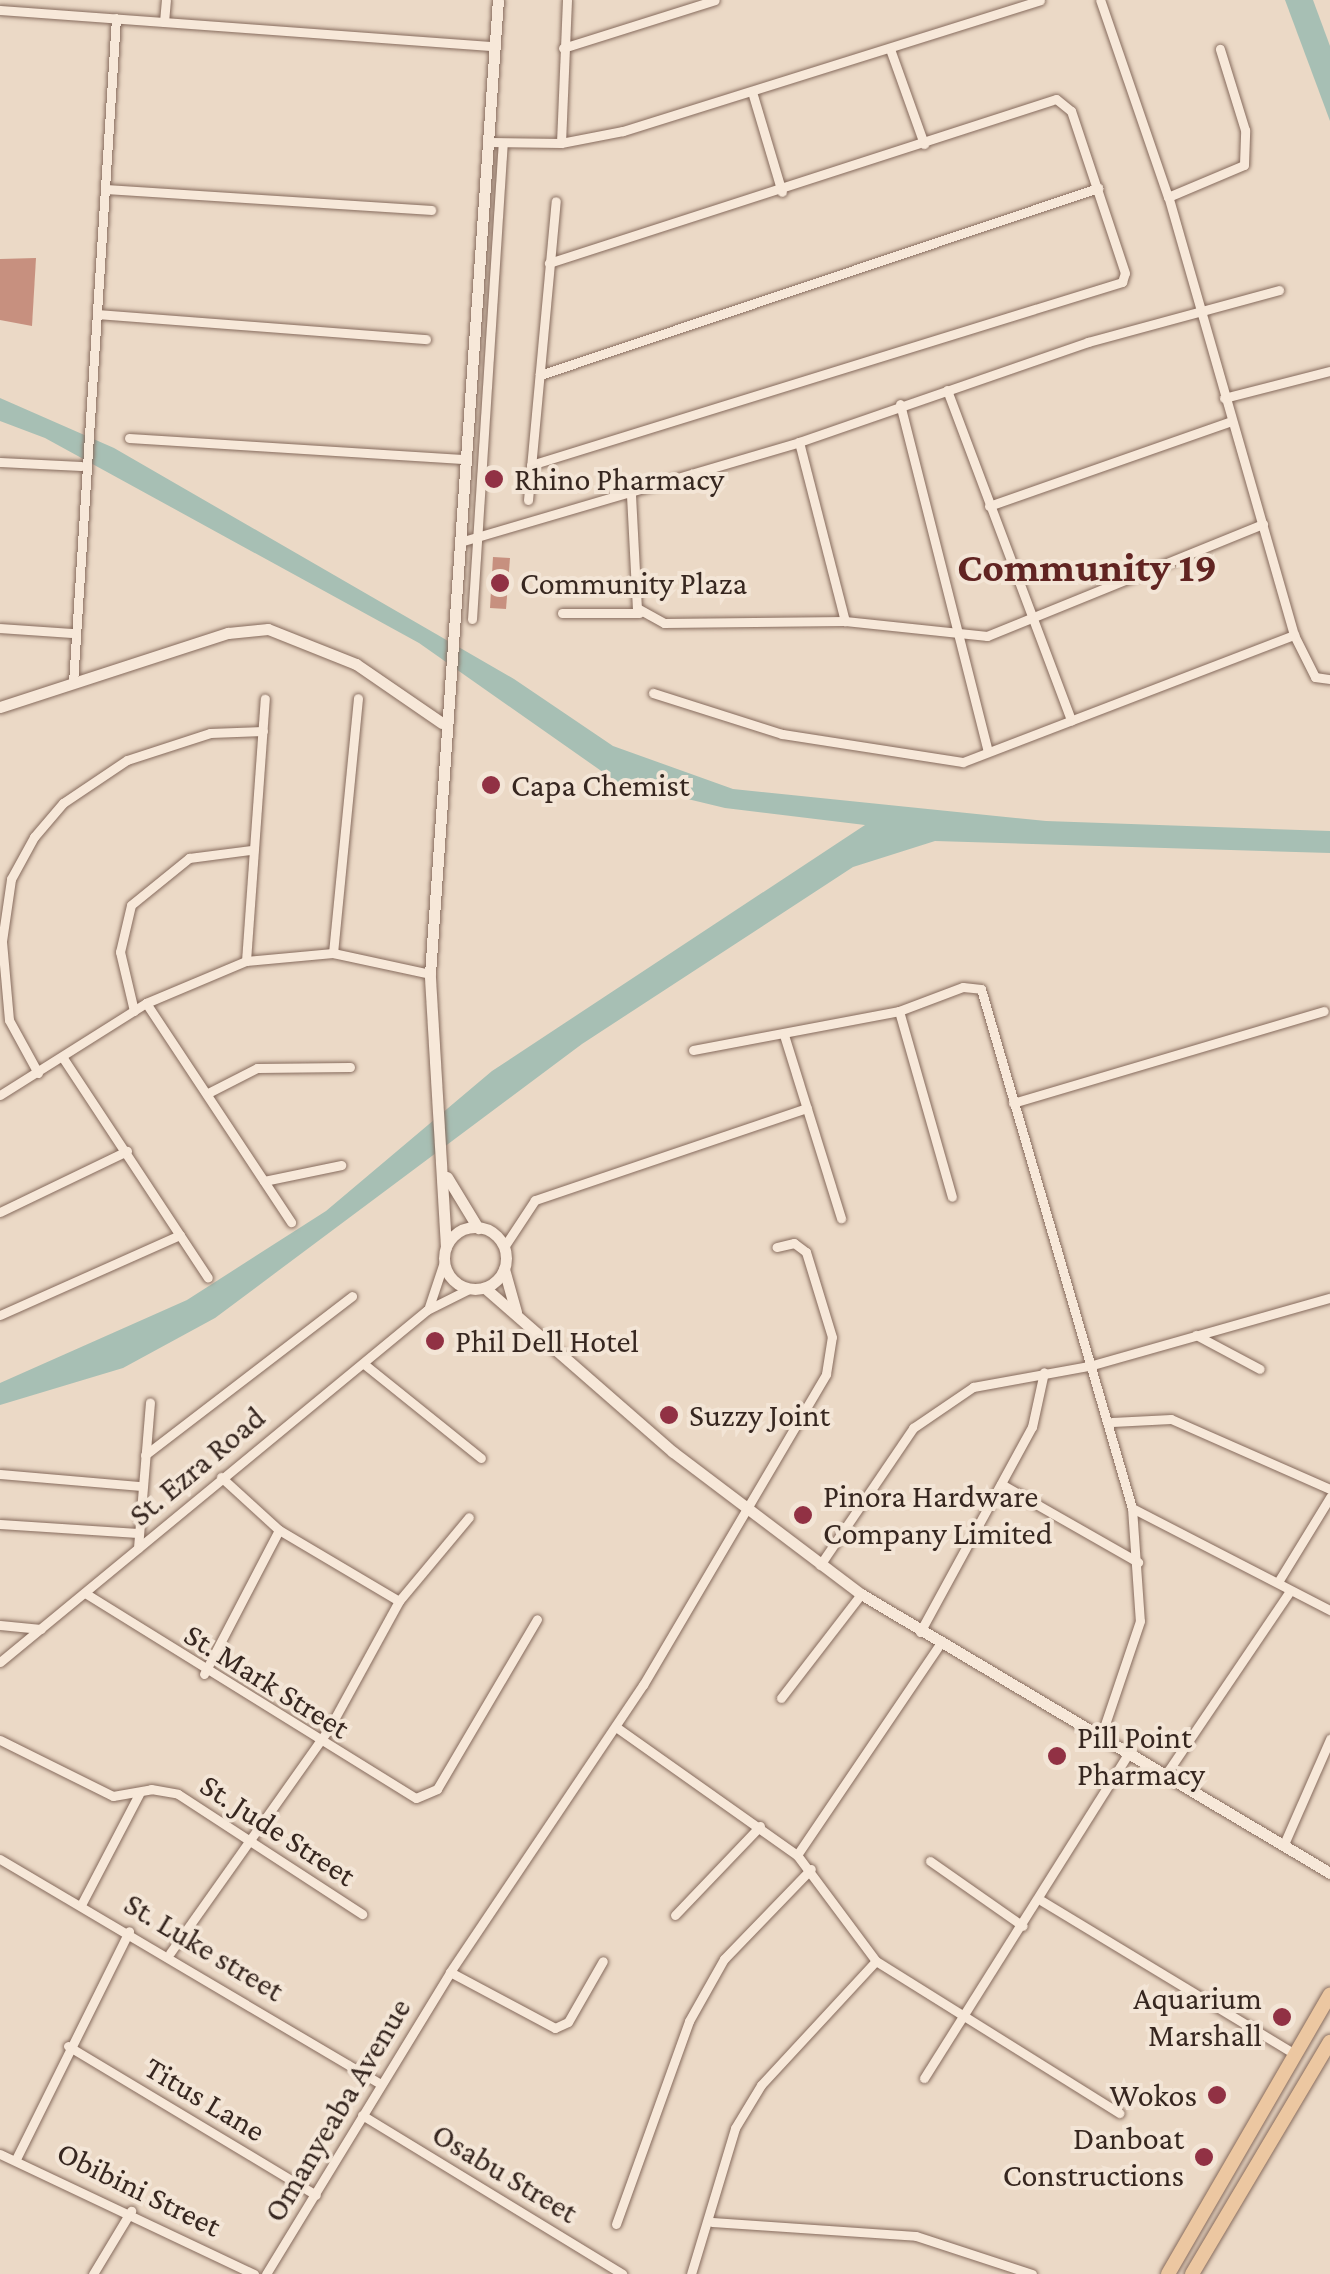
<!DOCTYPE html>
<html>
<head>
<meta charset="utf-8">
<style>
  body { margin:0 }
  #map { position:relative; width:1330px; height:2274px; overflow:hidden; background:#ebd9c6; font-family:"Crimson Pro",serif }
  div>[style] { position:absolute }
  .water>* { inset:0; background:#a7bfb4 }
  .building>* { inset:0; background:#c7907f }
  .roads { filter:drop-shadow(0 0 2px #866b5d) drop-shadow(0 0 2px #866b5d) }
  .minor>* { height:9px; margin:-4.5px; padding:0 4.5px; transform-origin:4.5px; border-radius:4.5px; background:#f7e8d9 }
  .tertiary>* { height:11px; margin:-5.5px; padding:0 5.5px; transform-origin:5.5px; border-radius:5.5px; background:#f7e8d9 }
  .tertiary>.ring { margin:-5.5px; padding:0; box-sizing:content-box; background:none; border:11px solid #f7e8d9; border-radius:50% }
  .primary>* { height:14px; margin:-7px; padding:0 7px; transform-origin:7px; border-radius:7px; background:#ecc7a1 }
  .dots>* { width:28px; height:28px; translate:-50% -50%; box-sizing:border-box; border:5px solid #f3e5d6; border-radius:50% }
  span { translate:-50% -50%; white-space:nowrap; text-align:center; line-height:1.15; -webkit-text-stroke:8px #f3e5d6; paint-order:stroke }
  .poi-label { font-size:32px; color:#372720 }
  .left { translate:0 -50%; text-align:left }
  .right { translate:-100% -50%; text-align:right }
  .street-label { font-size:32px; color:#372720 }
  .district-label { font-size:42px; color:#612422; font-weight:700 }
</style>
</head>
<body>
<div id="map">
  <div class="water">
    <i style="clip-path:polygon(1285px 0,1313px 0,1330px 46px,1330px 121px)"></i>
    <i style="clip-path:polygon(0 398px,114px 448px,514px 679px,613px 746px,733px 789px,1046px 821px,1330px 831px,1330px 853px,935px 841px,853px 867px,582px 1044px,215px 1318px,123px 1368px,0 1405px,0 1383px,187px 1300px,326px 1211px,492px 1071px,865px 825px,725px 808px,617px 782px,419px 643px,45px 438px,0 421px)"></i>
  </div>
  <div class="building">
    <i style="clip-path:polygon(36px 258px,32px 326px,0 320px,0 259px)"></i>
    <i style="clip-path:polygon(493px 557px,510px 558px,506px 609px,490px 608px)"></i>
  </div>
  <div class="roads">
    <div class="minor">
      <i style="left:0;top:10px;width:495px;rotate:4.2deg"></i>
      <i style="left:164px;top:22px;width:22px;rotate:-85deg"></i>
      <i style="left:563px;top:48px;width:159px;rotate:-17.5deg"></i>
      <i style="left:890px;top:49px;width:101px;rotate:70.3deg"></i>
      <i style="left:753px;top:95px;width:101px;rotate:73.4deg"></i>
      <i style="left:490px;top:142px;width:71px;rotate:0.8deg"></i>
      <i style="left:561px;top:143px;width:63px;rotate:-11deg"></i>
      <i style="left:623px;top:131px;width:437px;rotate:-17.4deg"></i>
      <i style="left:561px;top:143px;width:143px;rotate:-87.6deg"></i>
      <i style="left:106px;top:189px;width:326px;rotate:3.7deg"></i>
      <i style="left:1168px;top:197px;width:82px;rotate:-22.8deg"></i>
      <i style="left:1244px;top:165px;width:35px;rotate:-88deg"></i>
      <i style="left:1245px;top:130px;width:85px;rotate:-107.2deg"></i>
      <i style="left:98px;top:314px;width:329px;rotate:4.4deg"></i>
      <i style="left:540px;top:375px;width:589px;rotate:-18.53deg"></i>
      <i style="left:947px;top:390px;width:353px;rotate:69.4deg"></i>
      <i style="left:1224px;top:398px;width:109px;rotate:-14.3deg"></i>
      <i style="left:900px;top:404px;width:358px;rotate:75.8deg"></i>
      <i style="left:129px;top:438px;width:338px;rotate:3.6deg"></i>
      <i style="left:799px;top:442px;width:185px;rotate:75.6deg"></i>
      <i style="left:0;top:462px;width:81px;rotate:2.8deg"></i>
      <i style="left:531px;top:465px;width:619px;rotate:-17.2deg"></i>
      <i style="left:1122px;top:282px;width:9px;rotate:-72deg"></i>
      <i style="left:1125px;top:273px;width:171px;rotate:-108.4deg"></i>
      <i style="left:1071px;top:111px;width:19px;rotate:-141deg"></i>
      <i style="left:1056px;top:99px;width:533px;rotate:162.08deg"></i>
      <i style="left:631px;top:495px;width:113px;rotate:87deg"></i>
      <i style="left:637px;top:608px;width:31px;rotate:29deg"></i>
      <i style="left:664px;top:623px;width:181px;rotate:-0.6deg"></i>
      <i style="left:845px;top:621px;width:143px;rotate:6deg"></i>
      <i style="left:987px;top:636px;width:298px;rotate:-22.1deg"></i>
      <i style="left:528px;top:500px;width:300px;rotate:-84.7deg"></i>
      <i style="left:989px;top:506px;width:257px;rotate:-19.3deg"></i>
      <i style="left:460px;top:542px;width:353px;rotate:-16.4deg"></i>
      <i style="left:799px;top:442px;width:306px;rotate:-19.1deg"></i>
      <i style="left:1088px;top:342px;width:198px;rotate:-15.2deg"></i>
      <i style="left:562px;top:613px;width:77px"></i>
      <i style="left:472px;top:619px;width:477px;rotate:-86.3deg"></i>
      <i style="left:0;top:628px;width:71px;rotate:4deg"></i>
      <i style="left:1294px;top:635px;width:47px;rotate:63.4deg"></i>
      <i style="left:1315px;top:677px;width:15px;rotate:8deg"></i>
      <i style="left:73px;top:683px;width:666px;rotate:-86.3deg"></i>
      <i style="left:653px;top:693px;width:135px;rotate:17.6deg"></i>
      <i style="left:782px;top:734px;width:183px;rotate:8.8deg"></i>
      <i style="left:963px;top:762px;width:355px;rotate:-21deg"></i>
      <i style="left:1294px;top:635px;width:456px;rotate:-106deg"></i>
      <i style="left:1168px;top:197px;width:208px;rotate:-109deg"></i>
      <i style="left:333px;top:953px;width:256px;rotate:-84.4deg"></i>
      <i style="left:246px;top:961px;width:263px;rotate:-85.9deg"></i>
      <i style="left:146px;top:1003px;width:263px;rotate:56.5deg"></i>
      <i style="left:134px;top:1011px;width:61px;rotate:-103.3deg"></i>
      <i style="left:120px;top:952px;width:48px;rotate:-76.8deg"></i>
      <i style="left:131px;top:905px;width:75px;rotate:-39deg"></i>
      <i style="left:189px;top:858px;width:63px;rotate:-7.4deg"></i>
      <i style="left:899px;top:1011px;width:193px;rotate:74.1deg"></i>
      <i style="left:784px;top:1035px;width:192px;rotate:72.7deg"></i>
      <i style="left:693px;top:1050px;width:210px;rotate:-10.7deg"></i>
      <i style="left:899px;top:1011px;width:68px;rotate:-20.6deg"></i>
      <i style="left:963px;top:987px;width:18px;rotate:6deg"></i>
      <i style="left:981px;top:989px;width:541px;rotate:73.78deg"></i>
      <i style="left:1132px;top:1508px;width:113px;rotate:86deg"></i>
      <i style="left:1140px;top:1621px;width:125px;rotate:108.7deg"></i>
      <i style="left:63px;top:1058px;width:263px;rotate:56.6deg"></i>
      <i style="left:38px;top:1073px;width:60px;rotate:-118.7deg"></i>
      <i style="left:9px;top:1020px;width:79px;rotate:-95.1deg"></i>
      <i style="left:2px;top:941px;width:63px;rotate:-81.7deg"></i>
      <i style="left:11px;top:879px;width:48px;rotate:-61.3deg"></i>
      <i style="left:34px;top:837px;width:45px;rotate:-49.5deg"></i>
      <i style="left:63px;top:803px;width:77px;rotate:-33.9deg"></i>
      <i style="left:127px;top:760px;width:87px;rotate:-18deg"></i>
      <i style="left:210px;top:733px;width:53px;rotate:-2.2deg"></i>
      <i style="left:208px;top:1093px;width:55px;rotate:-27deg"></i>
      <i style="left:257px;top:1068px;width:93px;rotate:-0.6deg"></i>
      <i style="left:0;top:1095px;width:173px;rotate:-32.2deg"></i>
      <i style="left:146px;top:1003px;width:108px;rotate:-22.8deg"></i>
      <i style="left:246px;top:961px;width:87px;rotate:-5.3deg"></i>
      <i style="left:333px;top:953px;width:99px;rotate:12.2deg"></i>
      <i style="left:1013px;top:1103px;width:324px;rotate:-16.5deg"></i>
      <i style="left:264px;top:1181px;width:79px;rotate:-11.7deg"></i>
      <i style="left:0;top:1212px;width:141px;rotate:-25.7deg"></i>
      <i style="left:504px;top:1247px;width:56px;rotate:-56.6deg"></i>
      <i style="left:535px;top:1200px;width:287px;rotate:-18.7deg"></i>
      <i style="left:429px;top:1307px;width:47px;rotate:-71.6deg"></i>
      <i style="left:0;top:1315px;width:197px;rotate:-24deg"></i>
      <i style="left:1196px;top:1335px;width:72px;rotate:28deg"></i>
      <i style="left:364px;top:1364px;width:150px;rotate:38.8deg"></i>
      <i style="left:1112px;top:1422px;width:59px;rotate:-2.9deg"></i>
      <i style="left:1171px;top:1419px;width:174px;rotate:23.8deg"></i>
      <i style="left:145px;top:1455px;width:261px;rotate:-37.5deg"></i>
      <i style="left:0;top:1474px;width:142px;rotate:4.9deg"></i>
      <i style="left:221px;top:1477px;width:79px;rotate:42.4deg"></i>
      <i style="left:279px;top:1530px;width:139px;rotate:30.6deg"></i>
      <i style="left:1001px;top:1484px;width:158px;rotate:29.7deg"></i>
      <i style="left:1132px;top:1508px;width:223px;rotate:27.3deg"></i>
      <i style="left:0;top:1524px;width:138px;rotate:3.7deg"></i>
      <i style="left:138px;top:1548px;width:146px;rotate:-85.3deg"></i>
      <i style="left:820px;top:1565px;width:166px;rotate:-55.8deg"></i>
      <i style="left:913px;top:1428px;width:73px;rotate:-34.3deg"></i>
      <i style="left:973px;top:1387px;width:118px;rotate:-10.3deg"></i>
      <i style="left:1089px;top:1366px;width:250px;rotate:-15.8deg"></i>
      <i style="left:1278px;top:1582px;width:100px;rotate:-58.5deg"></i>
      <i style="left:85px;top:1593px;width:389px;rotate:31.8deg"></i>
      <i style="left:416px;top:1798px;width:23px;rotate:-23deg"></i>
      <i style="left:437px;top:1789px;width:197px;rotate:-59.5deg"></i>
      <i style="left:0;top:1625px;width:41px;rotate:5.6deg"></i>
      <i style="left:920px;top:1632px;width:234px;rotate:-61.4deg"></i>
      <i style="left:1032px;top:1427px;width:56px;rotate:-77.7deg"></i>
      <i style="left:0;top:1662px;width:553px;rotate:-39.5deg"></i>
      <i style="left:427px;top:1310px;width:47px;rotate:-26.6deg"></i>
      <i style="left:204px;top:1674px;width:162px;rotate:-62.5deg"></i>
      <i style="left:781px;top:1698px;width:131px;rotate:-52.4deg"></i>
      <i style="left:616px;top:1727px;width:222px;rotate:35.3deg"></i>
      <i style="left:797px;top:1855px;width:132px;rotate:53.3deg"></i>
      <i style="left:876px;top:1961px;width:287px;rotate:32deg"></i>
      <i style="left:0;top:1740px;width:126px;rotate:26.4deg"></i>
      <i style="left:113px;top:1796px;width:39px;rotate:-10deg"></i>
      <i style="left:151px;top:1789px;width:27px;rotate:10deg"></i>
      <i style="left:178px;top:1794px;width:220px;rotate:33.1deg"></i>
      <i style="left:1164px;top:1777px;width:225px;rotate:-55.9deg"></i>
      <i style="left:1284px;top:1844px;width:115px;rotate:-66.3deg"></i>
      <i style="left:797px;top:1855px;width:251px;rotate:-55.9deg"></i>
      <i style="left:0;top:1859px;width:442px;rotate:30.6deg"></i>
      <i style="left:930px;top:1861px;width:113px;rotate:35deg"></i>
      <i style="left:1042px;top:1901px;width:297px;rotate:31.2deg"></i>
      <i style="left:81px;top:1905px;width:127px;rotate:-62.4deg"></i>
      <i style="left:675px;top:1915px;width:123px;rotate:-46.3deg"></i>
      <i style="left:170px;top:1953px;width:277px;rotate:-54.7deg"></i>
      <i style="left:330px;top:1727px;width:144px;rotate:-61.3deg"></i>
      <i style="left:399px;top:1601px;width:109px;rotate:-50.2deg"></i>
      <i style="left:450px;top:1972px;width:119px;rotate:28.1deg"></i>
      <i style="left:555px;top:2028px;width:14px;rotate:-25deg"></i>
      <i style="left:568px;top:2022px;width:70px;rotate:-60.2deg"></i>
      <i style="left:68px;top:2046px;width:289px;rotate:31deg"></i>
      <i style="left:924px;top:2078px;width:379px;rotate:-57.8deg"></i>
      <i style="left:362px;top:2115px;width:305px;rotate:31.4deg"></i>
      <i style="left:0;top:2154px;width:281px;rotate:25.3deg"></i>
      <i style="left:17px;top:2157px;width:252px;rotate:-63.6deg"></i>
      <i style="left:712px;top:2222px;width:204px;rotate:3.9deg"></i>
      <i style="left:916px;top:2236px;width:122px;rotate:18.1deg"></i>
      <i style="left:616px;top:2224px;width:216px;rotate:-70.2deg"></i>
      <i style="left:689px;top:2021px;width:71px;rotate:-60.6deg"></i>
      <i style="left:724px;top:1959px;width:125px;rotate:-46deg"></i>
      <i style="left:93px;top:2274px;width:74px;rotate:-58.9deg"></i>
      <i style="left:266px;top:2274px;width:354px;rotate:-58.6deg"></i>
      <i style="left:450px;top:1972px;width:346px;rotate:-56.1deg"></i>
      <i style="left:643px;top:1685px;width:361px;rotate:-59.5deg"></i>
      <i style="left:826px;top:1374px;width:37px;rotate:-81deg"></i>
      <i style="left:832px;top:1337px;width:89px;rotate:-107deg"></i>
      <i style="left:806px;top:1252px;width:15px;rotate:-143deg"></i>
      <i style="left:794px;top:1243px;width:18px;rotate:167deg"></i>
      <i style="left:691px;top:2274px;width:152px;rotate:-73.2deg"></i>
      <i style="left:735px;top:2128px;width:50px;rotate:-58.8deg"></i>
      <i style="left:761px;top:2085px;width:169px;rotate:-47.2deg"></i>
    </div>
    <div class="tertiary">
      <i style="left:0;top:707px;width:240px;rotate:-18deg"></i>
      <i style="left:228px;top:633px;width:40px;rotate:-5.7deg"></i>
      <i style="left:268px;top:629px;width:95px;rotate:21.7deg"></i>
      <i style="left:356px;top:664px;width:104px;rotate:34.5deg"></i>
      <i style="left:447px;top:1177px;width:60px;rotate:58.7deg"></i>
      <i class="ring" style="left:444px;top:1227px;width:51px;height:51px"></i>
      <i style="left:446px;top:1247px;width:273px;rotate:-93.4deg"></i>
      <i style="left:430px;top:974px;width:976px;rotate:-86.01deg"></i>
      <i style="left:504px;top:1269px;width:45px;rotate:74.4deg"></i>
      <i style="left:485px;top:1288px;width:249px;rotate:41.1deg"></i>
      <i style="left:673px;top:1452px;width:236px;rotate:37.1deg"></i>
      <i style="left:861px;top:1594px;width:546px;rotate:30.75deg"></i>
    </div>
    <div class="primary">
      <i style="left:1168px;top:2274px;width:323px;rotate:-59.9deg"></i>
      <i style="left:1192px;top:2274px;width:270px;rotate:-59.3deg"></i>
    </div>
  </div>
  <div class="dots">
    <i style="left:494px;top:479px;background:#913144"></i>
    <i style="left:500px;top:583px;background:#913144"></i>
    <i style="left:491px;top:785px;background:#913144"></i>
    <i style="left:435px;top:1341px;background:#913144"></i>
    <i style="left:669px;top:1415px;background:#913144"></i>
    <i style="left:803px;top:1515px;background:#913144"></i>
    <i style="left:1057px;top:1756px;background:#913144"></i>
    <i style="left:1282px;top:2017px;background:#913144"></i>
    <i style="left:1217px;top:2095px;background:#913144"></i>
    <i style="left:1204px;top:2157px;background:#913144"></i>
  </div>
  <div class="poi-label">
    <span class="left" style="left:514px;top:479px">Rhino Pharmacy</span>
    <span class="left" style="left:520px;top:583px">Community Plaza</span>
    <span class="left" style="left:511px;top:785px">Capa Chemist</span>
    <span class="left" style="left:455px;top:1341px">Phil Dell Hotel</span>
    <span class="left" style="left:689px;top:1415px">Suzzy Joint</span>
    <span class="left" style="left:823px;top:1515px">Pinora Hardware<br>Company Limited</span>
    <span class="left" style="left:1077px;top:1756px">Pill Point<br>Pharmacy</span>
    <span class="right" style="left:1262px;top:2017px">Aquarium<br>Marshall</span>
    <span class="right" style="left:1197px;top:2095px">Wokos</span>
    <span class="right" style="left:1184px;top:2157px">Danboat<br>Constructions</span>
  </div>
  <div class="street-label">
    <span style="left:197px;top:1466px;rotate:-40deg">St. Ezra Road</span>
    <span style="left:267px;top:1681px;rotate:32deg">St. Mark Street</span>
    <span style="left:278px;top:1830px;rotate:33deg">St. Jude Street</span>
    <span style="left:204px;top:1947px;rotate:31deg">St. Luke street</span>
    <span style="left:205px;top:2099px;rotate:31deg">Titus Lane</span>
    <span style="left:337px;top:2110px;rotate:-59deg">Omanyeaba Avenue</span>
    <span style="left:505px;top:2173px;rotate:31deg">Osabu Street</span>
    <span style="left:139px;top:2189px;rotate:26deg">Obibini Street</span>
  </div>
  <div class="district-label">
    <span style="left:1087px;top:567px">Community 19</span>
  </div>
</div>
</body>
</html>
